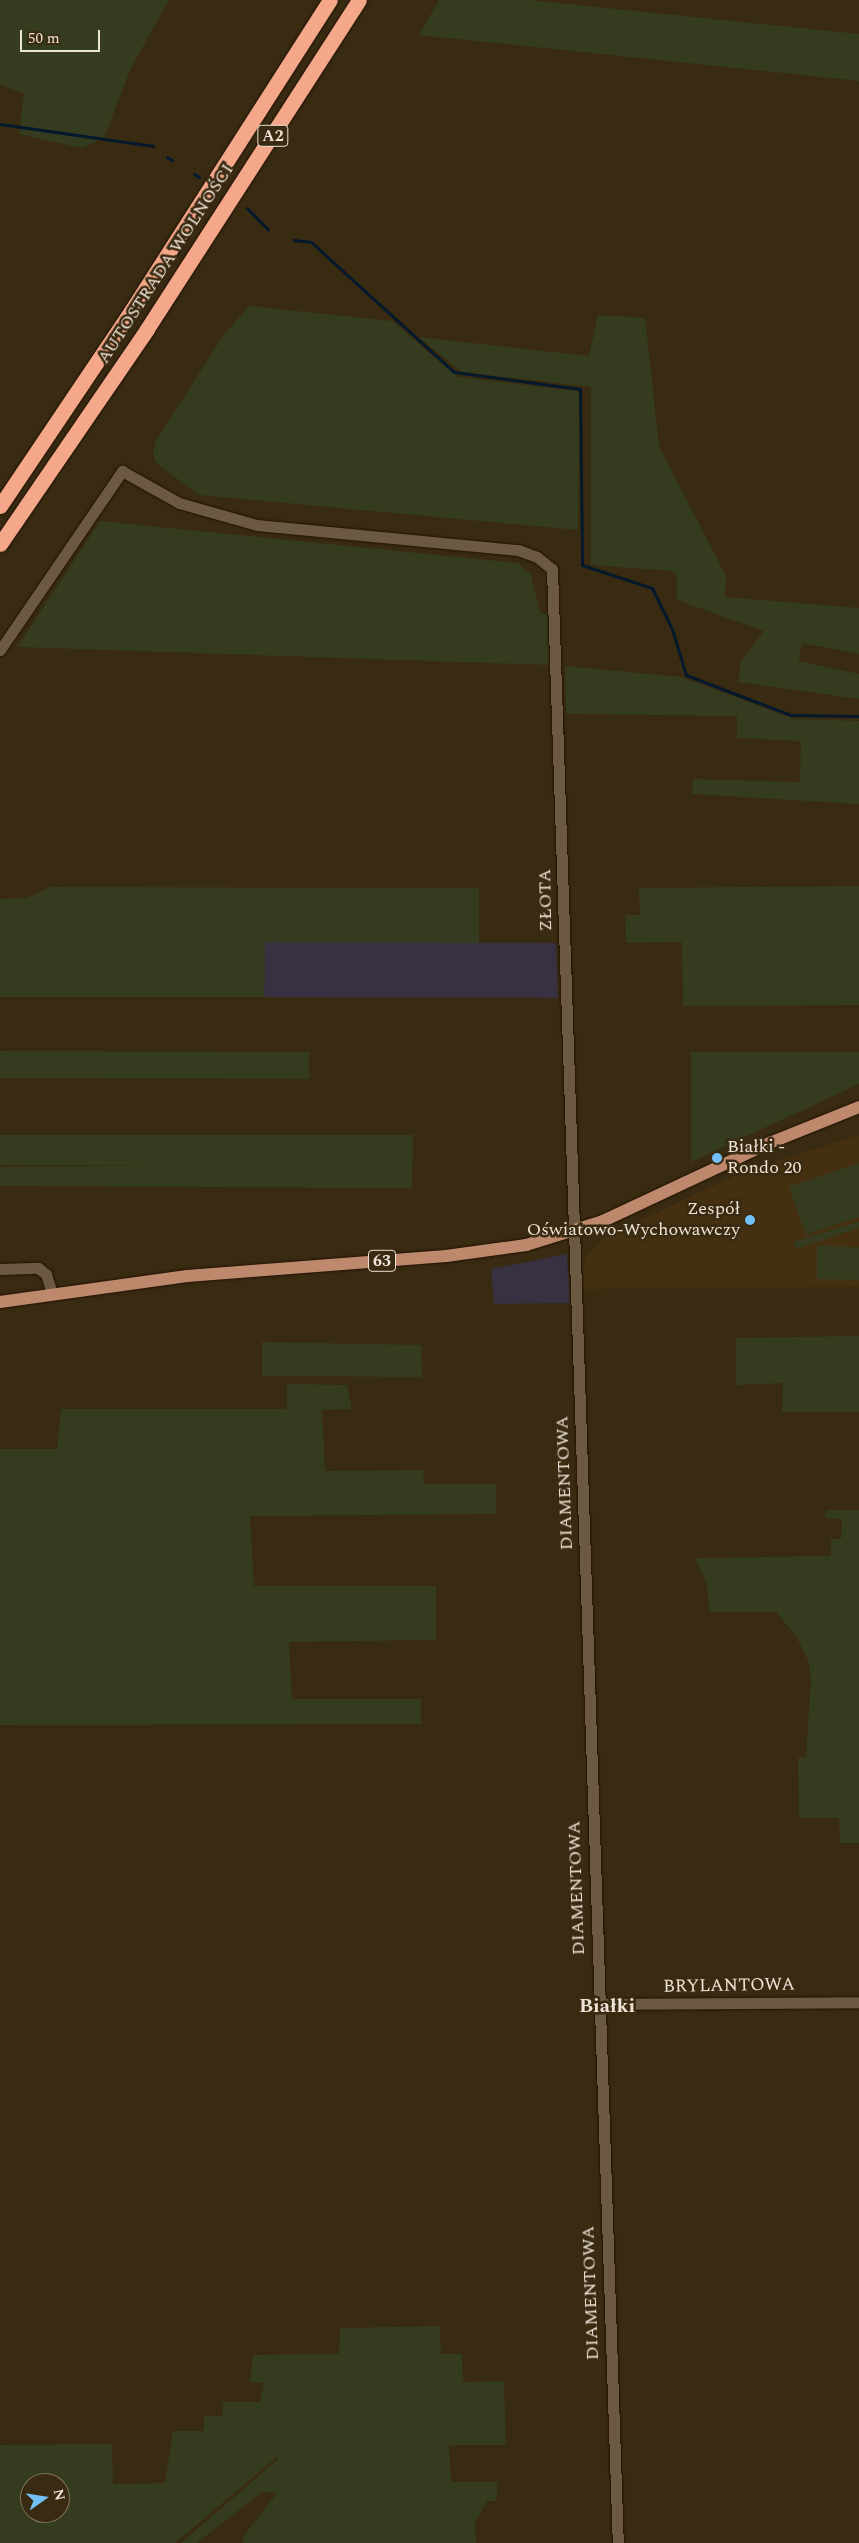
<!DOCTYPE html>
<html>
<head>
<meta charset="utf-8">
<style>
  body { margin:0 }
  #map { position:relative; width:859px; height:2543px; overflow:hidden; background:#392a12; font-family:Spectral,serif }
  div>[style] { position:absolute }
  .built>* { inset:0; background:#443011 }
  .industrial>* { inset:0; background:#373141 }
  .green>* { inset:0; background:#343b1f }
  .stream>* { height:3px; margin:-1.5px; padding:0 1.5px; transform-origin:1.5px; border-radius:1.5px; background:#05192c }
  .roads { filter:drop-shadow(0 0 1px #201200) drop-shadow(0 0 1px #201200) }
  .minor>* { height:11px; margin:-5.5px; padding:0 5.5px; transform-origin:5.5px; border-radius:5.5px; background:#6b5941 }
  .primary>* { height:12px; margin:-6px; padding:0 6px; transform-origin:6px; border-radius:6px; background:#be886d }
  .motorway>* { height:15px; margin:-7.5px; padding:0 7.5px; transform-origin:7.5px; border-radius:7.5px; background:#f5a78a }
  .dots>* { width:14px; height:14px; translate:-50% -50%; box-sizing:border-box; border:2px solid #392a12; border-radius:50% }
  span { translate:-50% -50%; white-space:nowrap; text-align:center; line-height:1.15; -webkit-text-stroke:5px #392a12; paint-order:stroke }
  .shield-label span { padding:1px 4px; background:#392a12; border:1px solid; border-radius:4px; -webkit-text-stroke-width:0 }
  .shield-label { font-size:16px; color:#eee3d6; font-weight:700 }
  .street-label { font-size:18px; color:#eee3d6 }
  .poi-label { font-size:18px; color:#eee3d6 }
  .left { translate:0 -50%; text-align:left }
  .right { translate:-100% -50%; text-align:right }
  .quarter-label { font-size:20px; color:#eee3d6; font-weight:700 }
  .north { position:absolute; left:20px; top:2473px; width:50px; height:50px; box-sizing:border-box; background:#392a12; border:1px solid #817460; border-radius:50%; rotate:77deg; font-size:14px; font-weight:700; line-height:20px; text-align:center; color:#eee3d6 }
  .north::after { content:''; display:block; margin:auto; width:18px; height:22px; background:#73c0f6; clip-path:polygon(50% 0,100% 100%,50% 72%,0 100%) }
  .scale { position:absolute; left:20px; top:30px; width:80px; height:22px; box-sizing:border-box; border:2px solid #eee3d6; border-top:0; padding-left:6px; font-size:15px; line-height:18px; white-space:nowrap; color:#eee3d6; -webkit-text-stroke:4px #392a12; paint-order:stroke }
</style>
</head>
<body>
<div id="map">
  <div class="built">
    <i style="clip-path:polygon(859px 1135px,859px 1287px,583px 1289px,585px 1259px,604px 1238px,745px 1171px)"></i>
  </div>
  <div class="industrial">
    <i style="clip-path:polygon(265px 942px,556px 943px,558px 998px,264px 997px)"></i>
    <i style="clip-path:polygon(567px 1254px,570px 1303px,494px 1304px,491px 1269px)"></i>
  </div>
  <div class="green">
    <i style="clip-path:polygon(0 0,169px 0,131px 68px,104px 138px,82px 148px,19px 134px,24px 94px,0 84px)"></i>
    <i style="clip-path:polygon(439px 0,529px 0,859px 34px,859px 81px,419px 35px)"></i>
    <i style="clip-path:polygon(249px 306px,392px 321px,458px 377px,577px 391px,580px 395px,578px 530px,199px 495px,156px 463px,153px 455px,155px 442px,223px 336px)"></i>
    <i style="clip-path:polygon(598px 315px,645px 318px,659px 446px,726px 576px,725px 597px,859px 608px,859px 654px,802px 643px,799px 661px,859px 674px,859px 699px,738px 682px,741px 661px,764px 631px,677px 600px,677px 576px,672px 571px,591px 565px,591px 387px,462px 372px,419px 337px,589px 356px)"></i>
    <i style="clip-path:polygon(100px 521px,518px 563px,531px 575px,540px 613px,548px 614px,549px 665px,17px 647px)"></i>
    <i style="clip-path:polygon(565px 666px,681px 677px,794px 719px,859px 721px,859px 804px,692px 794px,693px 779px,800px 782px,801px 741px,737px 738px,737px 716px,566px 714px)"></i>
    <i style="clip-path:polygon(859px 886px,859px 1005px,683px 1006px,682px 942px,626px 943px,625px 915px,640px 915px,639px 888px)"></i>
    <i style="clip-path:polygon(50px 887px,479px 888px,479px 943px,265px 942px,264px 997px,0 997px,0 899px,27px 898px)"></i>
    <i style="clip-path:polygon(0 1051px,309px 1052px,309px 1079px,0 1078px)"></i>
    <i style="clip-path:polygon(691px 1052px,859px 1052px,859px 1084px,691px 1162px)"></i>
    <i style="clip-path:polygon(0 1135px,413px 1135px,412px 1188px,0 1186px,0 1167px,165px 1165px,0 1165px)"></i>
    <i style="clip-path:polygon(859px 1163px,859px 1217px,806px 1235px,789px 1187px)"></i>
    <i style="clip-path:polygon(859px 1221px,859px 1228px,796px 1249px,793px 1242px)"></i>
    <i style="clip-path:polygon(817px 1246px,859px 1247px,859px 1280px,817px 1279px)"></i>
    <i style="clip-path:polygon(859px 1336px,859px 1412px,782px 1412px,783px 1383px,736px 1385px,736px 1338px)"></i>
    <i style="clip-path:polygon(262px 1342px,421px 1345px,422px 1377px,262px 1376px)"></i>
    <i style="clip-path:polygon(287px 1384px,347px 1385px,352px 1409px,322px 1410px,325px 1471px,423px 1470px,424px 1484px,496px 1484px,496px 1514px,250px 1516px,254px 1586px,436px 1586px,436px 1640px,289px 1642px,292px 1699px,421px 1699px,421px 1724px,0 1725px,0 1449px,57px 1449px,61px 1409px,287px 1409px)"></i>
    <i style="clip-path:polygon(826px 1510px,859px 1510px,859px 1843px,840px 1843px,839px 1818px,799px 1818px,798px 1758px,806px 1757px,811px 1679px,808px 1660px,796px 1636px,776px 1612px,710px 1612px,707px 1585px,695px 1558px,831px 1556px,831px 1539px,841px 1539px,842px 1519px,825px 1518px)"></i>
    <i style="clip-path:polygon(evenodd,440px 2326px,441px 2354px,462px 2354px,463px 2382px,504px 2381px,506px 2445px,449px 2445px,451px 2482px,498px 2482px,496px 2501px,487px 2501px,475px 2523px,476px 2543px,244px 2543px,242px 2538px,277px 2493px,262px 2492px,197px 2543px,181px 2543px,278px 2459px,277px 2457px,175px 2543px,0 2543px,0 2445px,112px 2444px,113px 2484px,165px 2483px,173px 2431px,204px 2431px,204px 2416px,222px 2416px,223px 2402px,260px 2402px,264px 2383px,250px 2382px,253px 2355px,339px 2354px,340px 2328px,440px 2326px,30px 2483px,60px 2483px,60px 2513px,30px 2513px,30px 2483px)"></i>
  </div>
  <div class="stream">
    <i style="left:0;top:124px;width:155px;rotate:8.2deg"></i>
    <i style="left:167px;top:157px;width:6px;rotate:31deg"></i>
    <i style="left:194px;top:174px;width:6px;rotate:31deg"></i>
    <i style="left:247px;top:208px;width:30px;rotate:46deg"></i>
    <i style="left:294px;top:240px;width:17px;rotate:7deg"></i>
    <i style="left:311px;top:242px;width:193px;rotate:42.3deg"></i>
    <i style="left:454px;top:372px;width:127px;rotate:7.7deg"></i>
    <i style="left:580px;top:389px;width:176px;rotate:89.3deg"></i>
    <i style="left:582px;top:565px;width:74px;rotate:18.2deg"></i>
    <i style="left:652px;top:588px;width:46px;rotate:64deg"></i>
    <i style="left:672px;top:629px;width:48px;rotate:73.1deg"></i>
    <i style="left:686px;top:675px;width:112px;rotate:20.9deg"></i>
    <i style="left:791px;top:715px;width:68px;rotate:0.8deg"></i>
  </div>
  <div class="roads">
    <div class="minor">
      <i style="left:0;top:650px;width:217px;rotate:-55.7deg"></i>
      <i style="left:122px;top:471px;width:65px;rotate:29.3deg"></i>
      <i style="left:179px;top:503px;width:81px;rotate:15.8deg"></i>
      <i style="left:257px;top:525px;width:262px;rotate:5.5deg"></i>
      <i style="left:518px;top:550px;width:20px;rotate:20deg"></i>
      <i style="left:537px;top:557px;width:19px;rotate:39deg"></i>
      <i style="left:552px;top:569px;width:1975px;rotate:88.09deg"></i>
      <i style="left:0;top:1269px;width:38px;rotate:-2deg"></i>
      <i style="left:38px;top:1268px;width:10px;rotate:37deg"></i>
      <i style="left:46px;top:1274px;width:21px;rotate:73deg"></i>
      <i style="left:598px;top:2004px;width:261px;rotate:-0.4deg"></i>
    </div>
    <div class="primary">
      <i style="left:0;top:1302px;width:189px;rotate:-7.9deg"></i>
      <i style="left:187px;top:1276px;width:260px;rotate:-4.4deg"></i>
      <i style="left:446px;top:1256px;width:81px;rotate:-7.8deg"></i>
      <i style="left:526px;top:1245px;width:81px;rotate:-17.3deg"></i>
      <i style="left:603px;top:1221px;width:187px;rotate:-25.1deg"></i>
      <i style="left:772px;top:1142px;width:94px;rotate:-21.9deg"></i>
    </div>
    <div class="motorway">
      <i style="left:0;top:506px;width:235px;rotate:-56.1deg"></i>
      <i style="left:131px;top:311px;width:369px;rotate:-57.4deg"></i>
      <i style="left:0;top:544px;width:260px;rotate:-55.6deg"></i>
      <i style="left:147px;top:329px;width:391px;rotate:-57.2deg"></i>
    </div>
  </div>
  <div class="dots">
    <i style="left:717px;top:1158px;background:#73c0f6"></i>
    <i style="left:750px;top:1220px;background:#73c0f6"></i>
  </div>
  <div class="shield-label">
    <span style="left:273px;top:136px">A2</span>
    <span style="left:382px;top:1261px">63</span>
  </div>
  <div class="street-label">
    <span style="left:166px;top:264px;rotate:-57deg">AUTOSTRADA WOLNOŚCI</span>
    <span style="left:546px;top:900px;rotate:-91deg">ZŁOTA</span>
    <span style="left:565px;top:1483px;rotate:-92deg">DIAMENTOWA</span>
    <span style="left:577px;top:1888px;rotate:-92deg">DIAMENTOWA</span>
    <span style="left:729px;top:1986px;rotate:-1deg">BRYLANTOWA</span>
    <span style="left:591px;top:2293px;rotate:-92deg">DIAMENTOWA</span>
  </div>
  <div class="poi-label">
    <span class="left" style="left:727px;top:1158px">Białki -<br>Rondo 20</span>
    <span class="right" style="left:740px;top:1220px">Zespół<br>Oświatowo-Wychowawczy</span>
  </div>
  <div class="quarter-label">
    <span style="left:607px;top:2006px">Białki</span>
  </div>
  <div class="north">N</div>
  <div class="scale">50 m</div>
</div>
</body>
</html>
